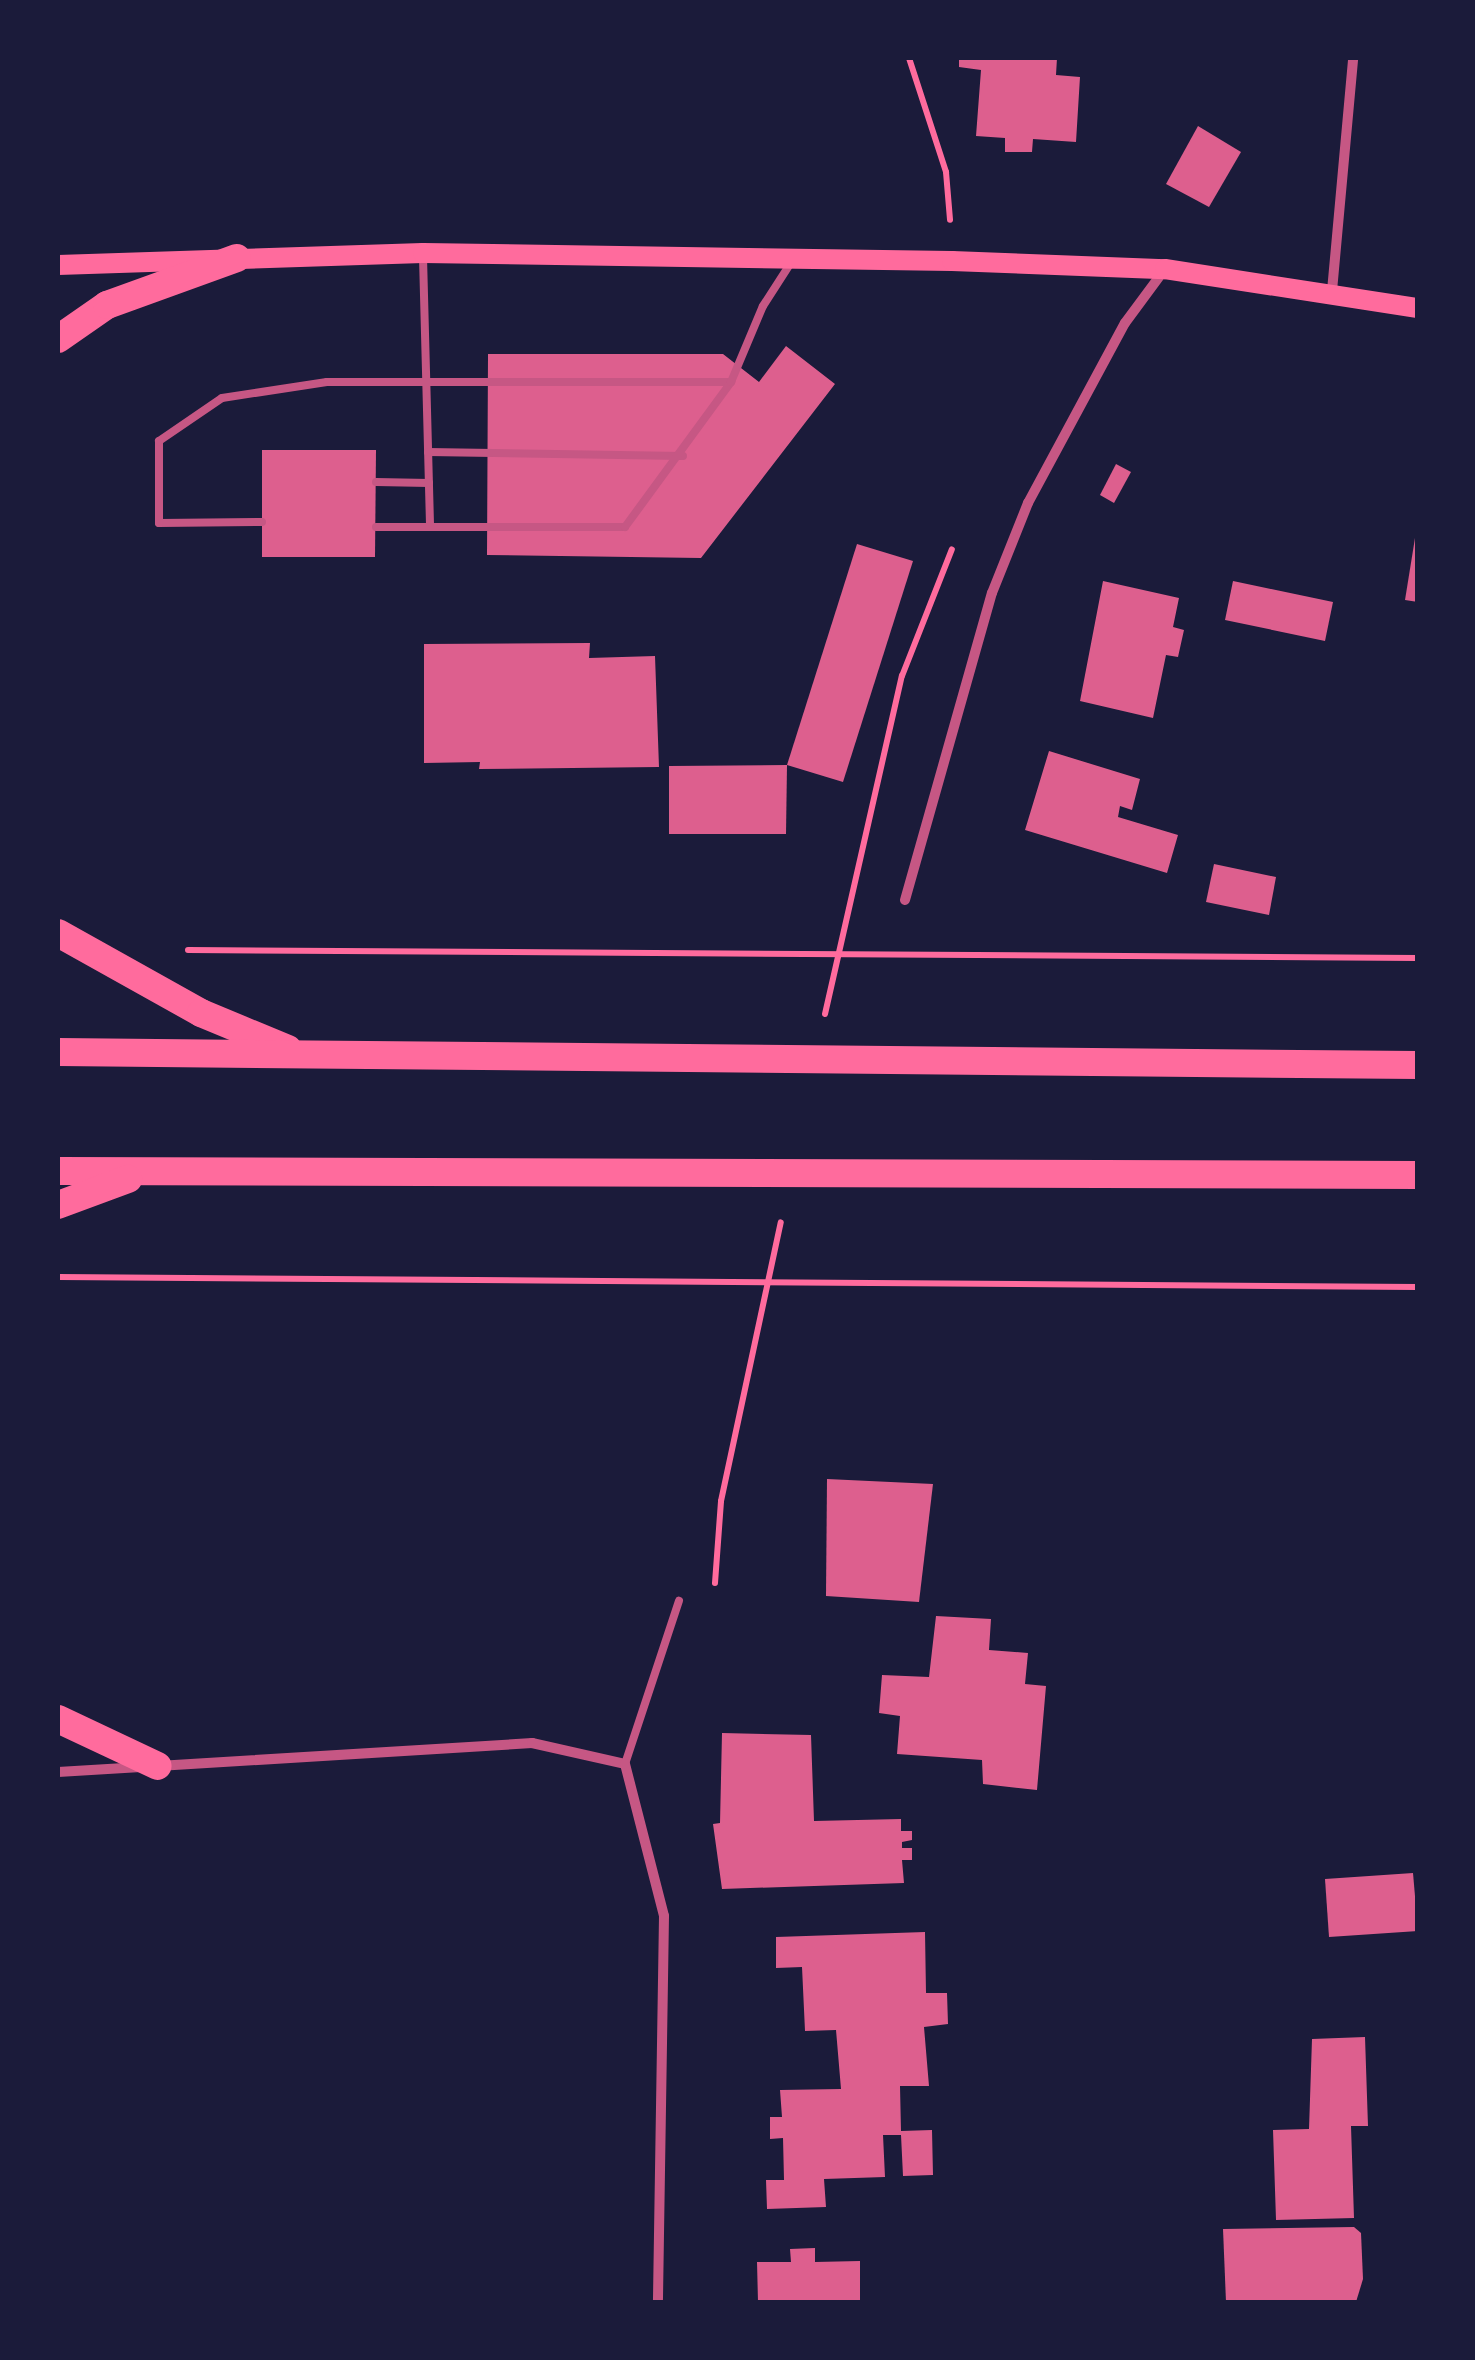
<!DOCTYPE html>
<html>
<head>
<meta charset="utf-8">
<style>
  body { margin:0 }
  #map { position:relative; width:1475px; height:2360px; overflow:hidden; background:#1b1b3a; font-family:"Archivo Narrow",sans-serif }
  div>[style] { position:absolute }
  .building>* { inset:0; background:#dd5f8e }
  .path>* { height:6px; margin:-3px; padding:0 3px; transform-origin:3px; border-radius:3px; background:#ff6b9d }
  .service>* { height:8px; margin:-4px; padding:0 4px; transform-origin:4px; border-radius:4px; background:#c65784 }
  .minor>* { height:10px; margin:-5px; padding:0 5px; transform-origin:5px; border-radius:5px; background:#c65784 }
  .secondary>* { height:20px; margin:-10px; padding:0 10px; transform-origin:10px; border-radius:10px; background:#ff6b9d }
  .trunk>* { height:28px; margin:-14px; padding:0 14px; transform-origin:14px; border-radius:14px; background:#ff6b9d }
  span { translate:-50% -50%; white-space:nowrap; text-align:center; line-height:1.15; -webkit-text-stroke:8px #1b1b3a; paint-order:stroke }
  .frame { position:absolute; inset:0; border:60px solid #1b1b3a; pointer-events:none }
</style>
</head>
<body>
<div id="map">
  <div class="building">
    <i style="clip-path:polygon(959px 58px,1057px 58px,1056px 75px,1080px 77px,1076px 142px,1033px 139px,1032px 152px,1005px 152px,1005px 138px,976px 136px,981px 70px,959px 67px)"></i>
    <i style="clip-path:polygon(1198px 126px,1241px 152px,1209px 207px,1166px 184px)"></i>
    <i style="clip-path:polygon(786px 346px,835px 384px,701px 558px,487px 555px,488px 354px,723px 354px,759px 382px)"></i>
    <i style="clip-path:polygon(262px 450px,376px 450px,375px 557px,262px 557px)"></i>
    <i style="clip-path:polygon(1116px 464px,1131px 472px,1114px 503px,1100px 495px)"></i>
    <i style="clip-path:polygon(1415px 538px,1418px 538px,1418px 602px,1405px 600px)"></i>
    <i style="clip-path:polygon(857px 544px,913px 561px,843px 782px,787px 765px)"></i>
    <i style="clip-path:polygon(1103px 581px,1179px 598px,1173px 627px,1184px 630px,1178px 657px,1166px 655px,1153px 718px,1080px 701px)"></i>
    <i style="clip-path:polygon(1233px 581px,1333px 602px,1325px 641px,1225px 620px)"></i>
    <i style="clip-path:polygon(590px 643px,589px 658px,655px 656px,659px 767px,479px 769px,480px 762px,424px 763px,424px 644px)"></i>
    <i style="clip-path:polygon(1049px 751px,1140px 779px,1132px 810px,1120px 806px,1118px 817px,1178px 835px,1167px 873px,1025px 830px)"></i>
    <i style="clip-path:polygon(787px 765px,786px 834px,669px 834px,669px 766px)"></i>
    <i style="clip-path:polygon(1214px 864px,1276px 877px,1269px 915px,1206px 902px)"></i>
    <i style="clip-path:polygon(827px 1479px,933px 1484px,919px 1602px,826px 1596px)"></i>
    <i style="clip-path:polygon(936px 1616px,991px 1619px,989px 1650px,1028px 1653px,1025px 1684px,1046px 1686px,1037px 1790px,983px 1784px,982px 1760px,897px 1754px,900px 1716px,879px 1713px,882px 1675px,929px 1677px)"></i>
    <i style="clip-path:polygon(722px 1733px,811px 1735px,814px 1821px,901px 1819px,901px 1831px,912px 1831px,912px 1840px,902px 1842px,902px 1848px,912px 1848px,912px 1860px,902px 1860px,904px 1883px,722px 1889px,713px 1824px,720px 1823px)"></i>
    <i style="clip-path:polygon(1413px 1873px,1418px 1931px,1329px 1937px,1325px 1879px)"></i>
    <i style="clip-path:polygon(925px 1932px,926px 1993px,947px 1993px,948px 2024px,924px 2027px,929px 2086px,900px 2086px,901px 2131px,932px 2130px,933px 2175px,903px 2176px,901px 2135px,883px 2135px,885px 2177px,824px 2179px,826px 2207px,767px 2209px,766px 2180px,784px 2180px,783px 2138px,770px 2139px,770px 2117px,782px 2117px,780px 2090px,841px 2089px,836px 2030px,805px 2031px,802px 1967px,776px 1968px,776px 1937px)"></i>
    <i style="clip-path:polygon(1365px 2037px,1368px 2126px,1351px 2126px,1354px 2218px,1276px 2220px,1273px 2130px,1309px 2129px,1312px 2039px)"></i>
    <i style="clip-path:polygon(1354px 2227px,1361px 2233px,1363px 2279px,1356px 2302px,1226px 2302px,1223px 2229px)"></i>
    <i style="clip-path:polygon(815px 2248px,815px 2262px,860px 2261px,860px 2302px,758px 2302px,757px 2262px,791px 2262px,790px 2249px)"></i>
  </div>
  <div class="path">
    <i style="left:909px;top:58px;width:120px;rotate:72deg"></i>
    <i style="left:946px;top:172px;width:48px;rotate:85.2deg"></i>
    <i style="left:188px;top:950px;width:1230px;rotate:0.37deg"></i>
    <i style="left:825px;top:1014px;width:347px;rotate:-77.2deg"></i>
    <i style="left:902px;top:676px;width:136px;rotate:-68.5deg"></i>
    <i style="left:58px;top:1277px;width:1360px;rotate:0.42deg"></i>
    <i style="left:715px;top:1583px;width:82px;rotate:-85.8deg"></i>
    <i style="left:721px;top:1501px;width:285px;rotate:-77.9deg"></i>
  </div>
  <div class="service">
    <i style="left:423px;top:257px;width:270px;rotate:88.5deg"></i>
    <i style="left:428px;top:452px;width:255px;rotate:0.9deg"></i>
    <i style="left:376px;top:482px;width:53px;rotate:1.1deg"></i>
    <i style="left:262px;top:522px;width:103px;rotate:179.4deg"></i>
    <i style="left:159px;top:523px;width:82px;rotate:-90deg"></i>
    <i style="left:159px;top:441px;width:76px;rotate:-34.3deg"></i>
    <i style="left:222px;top:398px;width:106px;rotate:-8.7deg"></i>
    <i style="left:327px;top:382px;width:404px"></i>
    <i style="left:376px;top:527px;width:249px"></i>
    <i style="left:625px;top:527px;width:180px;rotate:-53.8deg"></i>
    <i style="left:731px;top:382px;width:82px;rotate:-67.2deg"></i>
    <i style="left:763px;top:306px;width:54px;rotate:-57.2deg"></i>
    <i style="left:625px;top:1764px;width:172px;rotate:-71.7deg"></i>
  </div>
  <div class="minor">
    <i style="left:1332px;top:291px;width:234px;rotate:-84.8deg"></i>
    <i style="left:905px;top:900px;width:319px;rotate:-74.2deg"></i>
    <i style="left:992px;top:593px;width:97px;rotate:-68.2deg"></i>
    <i style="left:1028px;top:503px;width:204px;rotate:-61.7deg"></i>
    <i style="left:1125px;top:323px;width:67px;rotate:-53.5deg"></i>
    <i style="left:158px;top:1766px;width:375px;rotate:-3.5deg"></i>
    <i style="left:532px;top:1743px;width:95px;rotate:12.7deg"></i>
    <i style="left:625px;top:1764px;width:157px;rotate:75.6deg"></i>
    <i style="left:664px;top:1916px;width:386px;rotate:90.9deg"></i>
    <i style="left:58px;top:1772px;width:83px;rotate:-3.4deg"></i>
  </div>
  <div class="secondary">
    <i style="left:58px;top:265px;width:365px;rotate:-1.9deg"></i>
    <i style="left:423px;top:253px;width:529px;rotate:0.87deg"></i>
    <i style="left:952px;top:261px;width:213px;rotate:2.2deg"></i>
    <i style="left:1165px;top:269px;width:256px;rotate:8.8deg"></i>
  </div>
  <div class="trunk">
    <i style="left:58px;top:339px;width:60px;rotate:-34.8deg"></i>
    <i style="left:107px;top:305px;width:138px;rotate:-19.9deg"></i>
    <i style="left:58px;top:933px;width:164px;rotate:29.2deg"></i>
    <i style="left:201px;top:1013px;width:94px;rotate:22.5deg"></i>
    <i style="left:58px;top:1052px;width:1360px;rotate:0.55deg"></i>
    <i style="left:58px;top:1171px;width:1360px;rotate:0.17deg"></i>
    <i style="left:58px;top:1205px;width:75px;rotate:-20.4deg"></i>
    <i style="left:58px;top:1719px;width:110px;rotate:25.2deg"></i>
  </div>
  <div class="frame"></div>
</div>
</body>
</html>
